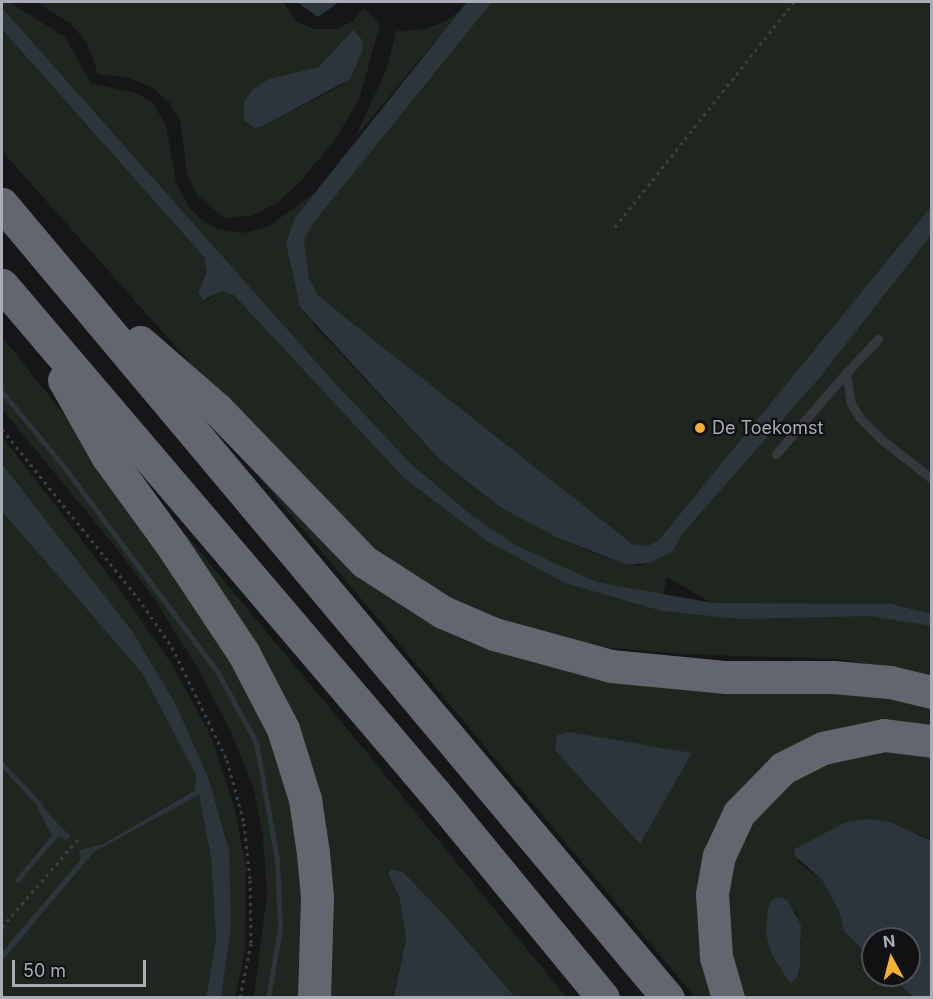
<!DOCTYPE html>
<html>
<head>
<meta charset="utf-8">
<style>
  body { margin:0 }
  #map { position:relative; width:933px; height:999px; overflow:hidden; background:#161618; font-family:Inter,sans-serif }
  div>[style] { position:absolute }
  .green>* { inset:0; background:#1e261f }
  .water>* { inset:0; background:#2c353c }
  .stream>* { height:5px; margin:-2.5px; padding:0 2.5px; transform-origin:2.5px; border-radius:2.5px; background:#2c353c }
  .path>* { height:3px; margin-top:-1.5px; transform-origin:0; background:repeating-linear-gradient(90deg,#3d3f44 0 3px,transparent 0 7.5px) }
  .service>* { height:9px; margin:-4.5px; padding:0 4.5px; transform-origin:4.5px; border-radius:4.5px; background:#37383d }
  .motorway>* { height:33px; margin:-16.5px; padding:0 16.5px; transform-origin:16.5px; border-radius:16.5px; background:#63666e }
  .dots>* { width:16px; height:16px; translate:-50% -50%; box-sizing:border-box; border:3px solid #111113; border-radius:50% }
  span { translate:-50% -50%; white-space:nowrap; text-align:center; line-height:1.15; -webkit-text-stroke:4.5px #111113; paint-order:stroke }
  .poi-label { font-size:18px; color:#a8adb8 }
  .left { translate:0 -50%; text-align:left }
  .frame { position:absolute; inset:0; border:3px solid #a8adb8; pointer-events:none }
  .north { position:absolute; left:861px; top:927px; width:60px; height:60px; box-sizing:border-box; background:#111113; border:2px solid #4d4f55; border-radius:50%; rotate:353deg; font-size:16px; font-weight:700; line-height:24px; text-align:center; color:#a8adb8 }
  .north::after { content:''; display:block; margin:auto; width:21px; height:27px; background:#f2b134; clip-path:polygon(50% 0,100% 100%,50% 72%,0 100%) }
  .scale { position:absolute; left:12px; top:960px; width:134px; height:27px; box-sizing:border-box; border:3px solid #a8adb8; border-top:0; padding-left:8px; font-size:18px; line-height:21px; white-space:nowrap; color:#a8adb8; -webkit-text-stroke:4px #111113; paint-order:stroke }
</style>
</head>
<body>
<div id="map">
  <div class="green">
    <i style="clip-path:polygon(evenodd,2px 2px,9px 2px,65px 37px,91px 83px,136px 93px,152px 102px,166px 125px,176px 182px,188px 206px,202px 220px,218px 229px,242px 233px,268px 227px,314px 193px,294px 219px,286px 244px,300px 307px,316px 327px,440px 460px,500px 507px,586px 550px,627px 565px,641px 566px,647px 564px,624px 551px,314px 306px,295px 279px,290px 251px,297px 224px,476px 2px,931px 2px,931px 619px,874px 612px,931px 623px,931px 675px,838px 659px,679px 654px,561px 643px,513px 629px,412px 576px,352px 530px,254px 435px,2px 151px,2px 2px,219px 256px,242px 282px,257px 297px,244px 304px,234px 294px,222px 291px,207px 300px,199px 291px,207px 263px,219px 256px,2px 2px,667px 577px,720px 608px,839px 607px,865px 611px,701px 610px,661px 605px,667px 577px)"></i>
    <i style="clip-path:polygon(evenodd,37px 2px,283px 2px,297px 22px,314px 29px,336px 29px,352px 22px,364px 8px,380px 25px,359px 100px,336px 138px,300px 182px,276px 204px,250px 216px,224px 218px,197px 195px,187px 173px,180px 120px,169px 102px,153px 88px,129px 78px,98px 74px,87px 43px,71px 24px,37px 2px,349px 33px,342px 85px,267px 124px,269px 79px,318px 67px,349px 33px)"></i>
    <i style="clip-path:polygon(459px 12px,355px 138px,387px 68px,396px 31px,420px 30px,442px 23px)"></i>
    <i style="clip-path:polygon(2px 337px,87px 443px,283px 740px,304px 872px,299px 997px,254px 997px,267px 895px,263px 837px,253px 787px,231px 732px,201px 674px,156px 601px,118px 550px,2px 409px)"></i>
    <i style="clip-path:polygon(223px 434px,501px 650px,931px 699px,931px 731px,850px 728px,728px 818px,716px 997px,695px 997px)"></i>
    <i style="clip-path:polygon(evenodd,2px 436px,123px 594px,173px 666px,211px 736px,234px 806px,246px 868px,245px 952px,235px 997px,209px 997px,223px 902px,196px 775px,195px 789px,103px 844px,79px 850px,80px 860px,2px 952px,2px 436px,38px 808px,67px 840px,58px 837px,18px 884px,15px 880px,52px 835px,38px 808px)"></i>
    <i style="clip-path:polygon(131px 469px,359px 743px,566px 997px,515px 997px,450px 921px,388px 874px,399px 896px,406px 939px,394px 997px,320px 997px,317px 809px)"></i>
    <i style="clip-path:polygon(evenodd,868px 748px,931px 754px,931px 841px,919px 834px,797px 861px,822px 880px,839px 911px,844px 931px,873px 960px,873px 975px,890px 975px,913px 997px,746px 997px,731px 956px,724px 916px,731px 865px,754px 815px,784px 785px,827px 760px,868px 748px,796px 911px,802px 944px,781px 971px,766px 934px,796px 911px)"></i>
    <i style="clip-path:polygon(199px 795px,211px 858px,216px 940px,206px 997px,2px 997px,2px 957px,94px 852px)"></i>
  </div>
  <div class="water">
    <i style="clip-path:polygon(297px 2px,339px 2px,318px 17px)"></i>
    <i style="clip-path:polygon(467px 2px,492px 2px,314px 222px,304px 240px,309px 279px,318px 295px,342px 315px,632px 544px,648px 546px,659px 540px,931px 207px,931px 235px,821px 376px,682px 534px,673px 551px,650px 563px,627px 565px,556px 537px,500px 507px,440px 460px,300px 307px,286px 244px,294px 219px)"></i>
    <i style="clip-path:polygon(2px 8px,332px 380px,410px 463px,472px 516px,517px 546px,596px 582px,713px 603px,891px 604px,931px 614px,931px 626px,870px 616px,740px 619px,662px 611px,565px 583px,487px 541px,404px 478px,234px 295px,222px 291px,203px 300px,198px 293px,206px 272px,205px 258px,2px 29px)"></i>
    <i style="clip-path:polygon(353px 30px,362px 40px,363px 49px,350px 79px,267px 124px,255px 128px,244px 120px,244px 102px,253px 89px,269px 79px,318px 67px)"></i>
    <i style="clip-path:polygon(2px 464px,132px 631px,175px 703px,209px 780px,229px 851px,231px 926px,221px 997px,206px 997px,216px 940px,211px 858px,199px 795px,94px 852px,2px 961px,2px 952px,80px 860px,79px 850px,103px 844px,195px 790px,196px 775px,143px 674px,2px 511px)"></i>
    <i style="clip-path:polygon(569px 732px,692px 753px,640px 844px,555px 750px,557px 735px)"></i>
    <i style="clip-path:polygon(41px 806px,70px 836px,67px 840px,58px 837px,18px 884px,15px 880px,52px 835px,37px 808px)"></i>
    <i style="clip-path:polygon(868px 819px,890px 822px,931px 841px,931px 997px,913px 997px,890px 975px,909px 975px,909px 939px,873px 939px,873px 960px,844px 931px,839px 911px,822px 880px,794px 855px,795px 849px,844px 823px)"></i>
    <i style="clip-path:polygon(391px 869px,403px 872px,450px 921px,515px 997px,394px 997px,406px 939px,399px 896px,388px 874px)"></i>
    <i style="clip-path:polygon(779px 897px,787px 900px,801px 925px,800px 964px,797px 978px,790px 983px,772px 955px,766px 934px,768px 908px,772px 900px)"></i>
  </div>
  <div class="stream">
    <i style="left:2px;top:392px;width:97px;rotate:50.4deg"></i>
    <i style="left:64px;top:467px;width:257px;rotate:53.2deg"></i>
    <i style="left:218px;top:673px;width:79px;rotate:61.2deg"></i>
    <i style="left:256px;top:742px;width:119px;rotate:79.8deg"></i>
    <i style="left:277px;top:859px;width:69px;rotate:87.5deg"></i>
    <i style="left:280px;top:928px;width:71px;rotate:99.7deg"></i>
    <i style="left:2px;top:764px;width:57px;rotate:47.1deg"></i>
  </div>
  <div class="path">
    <i style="left:615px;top:227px;width:288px;rotate:-51.5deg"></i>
    <i style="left:2px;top:429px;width:217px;rotate:51.2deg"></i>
    <i style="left:138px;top:598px;width:60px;rotate:55.2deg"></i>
    <i style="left:172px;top:647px;width:126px;rotate:64deg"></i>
    <i style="left:227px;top:760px;width:65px;rotate:74.9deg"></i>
    <i style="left:244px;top:823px;width:57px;rotate:84deg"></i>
    <i style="left:250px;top:880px;width:63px;rotate:89.1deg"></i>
    <i style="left:251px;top:943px;width:56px;rotate:101.3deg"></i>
    <i style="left:2px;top:927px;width:118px;rotate:-49.1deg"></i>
  </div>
  <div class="service">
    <i style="left:846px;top:373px;width:47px;rotate:-46.7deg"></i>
    <i style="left:776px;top:454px;width:107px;rotate:-49.2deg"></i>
    <i style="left:846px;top:373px;width:30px;rotate:81deg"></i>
    <i style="left:851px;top:403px;width:16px;rotate:60deg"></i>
    <i style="left:859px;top:417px;width:31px;rotate:45deg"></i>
    <i style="left:881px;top:439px;width:65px;rotate:38.1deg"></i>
  </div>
  <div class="motorway">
    <i style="left:2px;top:204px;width:1036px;rotate:50.01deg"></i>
    <i style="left:2px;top:285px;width:666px;rotate:49.57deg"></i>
    <i style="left:434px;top:792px;width:266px;rotate:50.6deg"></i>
    <i style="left:140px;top:342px;width:102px;rotate:41deg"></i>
    <i style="left:217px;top:409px;width:213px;rotate:46deg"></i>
    <i style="left:365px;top:562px;width:93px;rotate:32.7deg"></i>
    <i style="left:443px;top:612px;width:56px;rotate:23.3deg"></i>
    <i style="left:494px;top:634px;width:121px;rotate:15.3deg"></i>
    <i style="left:611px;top:666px;width:116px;rotate:5.5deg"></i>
    <i style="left:726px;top:677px;width:107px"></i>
    <i style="left:833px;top:677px;width:57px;rotate:5deg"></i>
    <i style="left:890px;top:682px;width:43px;rotate:13.4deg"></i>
    <i style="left:64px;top:380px;width:87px;rotate:60.5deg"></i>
    <i style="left:107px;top:456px;width:112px;rotate:54deg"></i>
    <i style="left:173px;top:547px;width:128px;rotate:56.4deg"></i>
    <i style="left:244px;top:654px;width:85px;rotate:62.5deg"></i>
    <i style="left:283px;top:729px;width:73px;rotate:72.6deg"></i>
    <i style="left:305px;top:799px;width:55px;rotate:81.6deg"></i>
    <i style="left:313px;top:853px;width:44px;rotate:84.8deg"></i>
    <i style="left:317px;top:897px;width:101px;rotate:91.7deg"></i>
    <i style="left:728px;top:998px;width:43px;rotate:-106.3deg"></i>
    <i style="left:716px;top:957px;width:63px;rotate:-93.6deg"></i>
    <i style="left:712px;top:894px;width:39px;rotate:-80deg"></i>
    <i style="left:719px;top:856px;width:47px;rotate:-65.1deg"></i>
    <i style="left:739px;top:813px;width:63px;rotate:-45.6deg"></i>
    <i style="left:783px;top:768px;width:45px;rotate:-26.6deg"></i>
    <i style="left:823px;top:748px;width:62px;rotate:-12deg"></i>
    <i style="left:884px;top:735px;width:48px;rotate:7.1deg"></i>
  </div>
  <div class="dots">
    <i style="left:700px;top:428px;background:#f2b134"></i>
  </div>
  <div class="poi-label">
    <span class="left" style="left:712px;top:428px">De Toekomst</span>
  </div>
  <div class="frame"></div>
  <div class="north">N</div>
  <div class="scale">50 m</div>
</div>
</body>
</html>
